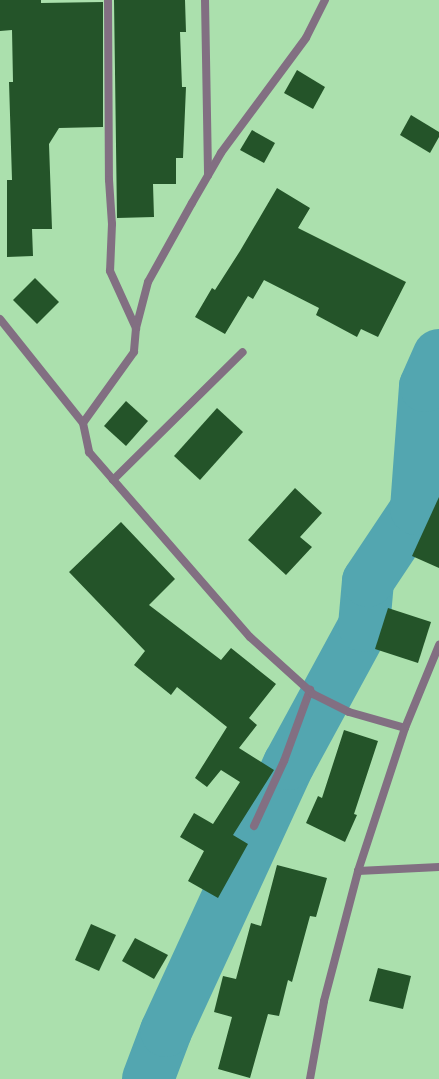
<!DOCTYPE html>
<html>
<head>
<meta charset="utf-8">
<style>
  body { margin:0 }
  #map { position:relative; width:439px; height:1079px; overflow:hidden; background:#abe0ad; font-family:"PT Serif",serif }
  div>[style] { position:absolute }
  .river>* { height:52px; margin:-26px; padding:0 26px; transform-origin:26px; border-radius:26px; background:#53a6b0 }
  .building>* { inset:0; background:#245429 }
  .service>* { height:8px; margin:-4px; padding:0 4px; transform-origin:4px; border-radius:4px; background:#826f82 }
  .minor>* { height:8px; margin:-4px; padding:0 4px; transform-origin:4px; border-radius:4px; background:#826f82 }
  .tertiary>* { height:8px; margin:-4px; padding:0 4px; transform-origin:4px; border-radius:4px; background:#826f82 }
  span { translate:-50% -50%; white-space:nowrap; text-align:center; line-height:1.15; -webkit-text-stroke:4px #dff9df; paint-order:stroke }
</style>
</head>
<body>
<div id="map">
  <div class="river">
    <i style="left:148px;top:1079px;width:51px;rotate:-69.4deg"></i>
    <i style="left:166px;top:1031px;width:294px;rotate:-65.3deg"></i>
    <i style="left:289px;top:764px;width:157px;rotate:-61.5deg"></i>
    <i style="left:364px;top:626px;width:45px;rotate:-84.9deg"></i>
    <i style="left:368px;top:581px;width:87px;rotate:-56.3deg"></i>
    <i style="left:416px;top:509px;width:123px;rotate:-85.8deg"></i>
    <i style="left:425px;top:386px;width:34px;rotate:-66deg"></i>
  </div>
  <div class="building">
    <i style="clip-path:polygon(0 0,41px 0,41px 3px,103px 2px,103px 127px,59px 128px,49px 144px,52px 229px,32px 229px,33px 256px,7px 257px,7px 180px,12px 180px,9px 82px,13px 82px,12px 30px,0 31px)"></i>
    <i style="clip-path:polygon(114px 0,185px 0,186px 32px,180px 32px,182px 87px,186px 87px,183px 158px,176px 158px,176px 184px,153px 184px,154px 217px,117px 218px)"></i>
    <i style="clip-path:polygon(297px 70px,325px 87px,313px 109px,284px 93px)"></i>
    <i style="clip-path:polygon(411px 115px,439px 132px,439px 137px,430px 153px,400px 135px)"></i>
    <i style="clip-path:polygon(252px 130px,275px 143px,264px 163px,240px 150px)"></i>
    <i style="clip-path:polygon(277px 188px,310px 208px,298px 228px,406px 282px,378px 337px,361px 329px,357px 337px,316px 315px,319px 308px,264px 280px,253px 299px,248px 296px,225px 334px,195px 317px,212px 288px,215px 290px,240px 251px)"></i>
    <i style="clip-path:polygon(35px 278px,59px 302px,37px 324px,13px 300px)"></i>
    <i style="clip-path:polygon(126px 401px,148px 421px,126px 446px,104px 426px)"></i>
    <i style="clip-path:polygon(217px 408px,243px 432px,200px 480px,174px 456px)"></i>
    <i style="clip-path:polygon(295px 488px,322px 513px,300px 537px,312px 547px,286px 575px,248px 540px)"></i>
    <i style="clip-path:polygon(439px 497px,439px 568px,412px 556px)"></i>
    <i style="clip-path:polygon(121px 522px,175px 579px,149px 605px,221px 660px,231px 648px,276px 684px,249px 718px,257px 725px,239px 748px,274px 770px,233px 835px,248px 844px,218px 898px,188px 881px,204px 851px,180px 837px,194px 813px,213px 824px,240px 782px,221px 770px,207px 787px,195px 778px,227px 727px,177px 687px,171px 695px,134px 665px,145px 651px,69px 572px)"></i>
    <i style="clip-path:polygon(388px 608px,431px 622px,418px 663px,375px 649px)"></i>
    <i style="clip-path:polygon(344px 730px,378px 741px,354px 814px,357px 815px,345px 842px,306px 823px,318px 796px,322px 798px)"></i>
    <i style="clip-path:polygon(277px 865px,327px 878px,316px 917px,310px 916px,292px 982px,288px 980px,279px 1016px,268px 1014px,250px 1078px,218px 1069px,232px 1017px,214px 1012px,223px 976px,236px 979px,251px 923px,261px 926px)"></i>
    <i style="clip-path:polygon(91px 924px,116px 935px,99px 971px,75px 960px)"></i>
    <i style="clip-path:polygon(135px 938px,168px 955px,154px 979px,122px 961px)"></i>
    <i style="clip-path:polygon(378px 968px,411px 976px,403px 1009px,369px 1001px)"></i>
  </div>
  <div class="service">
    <i style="left:113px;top:480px;width:182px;rotate:-44.6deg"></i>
    <i style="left:254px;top:826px;width:72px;rotate:-65.2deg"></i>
    <i style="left:284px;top:761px;width:76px;rotate:-69.9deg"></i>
  </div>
  <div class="minor">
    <i style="left:108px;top:0;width:180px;rotate:89.7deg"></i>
    <i style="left:109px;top:180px;width:44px;rotate:86.1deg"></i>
    <i style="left:112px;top:224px;width:47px;rotate:92.4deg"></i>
    <i style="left:110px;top:271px;width:63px;rotate:65.5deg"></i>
    <i style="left:205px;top:0;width:175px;rotate:89deg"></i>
    <i style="left:325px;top:0;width:42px;rotate:116.6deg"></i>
    <i style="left:306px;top:38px;width:143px;rotate:126.5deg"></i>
    <i style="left:221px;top:153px;width:58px;rotate:120.1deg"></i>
    <i style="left:192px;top:203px;width:90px;rotate:119.1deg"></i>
    <i style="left:148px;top:282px;width:48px;rotate:104.6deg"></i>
    <i style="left:136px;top:328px;width:24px;rotate:95deg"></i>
    <i style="left:134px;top:352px;width:87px;rotate:125.7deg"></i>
    <i style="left:83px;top:423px;width:30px;rotate:78deg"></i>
    <i style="left:89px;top:452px;width:245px;rotate:49deg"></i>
    <i style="left:250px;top:637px;width:85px;rotate:42.1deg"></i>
    <i style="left:313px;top:694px;width:40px;rotate:26.6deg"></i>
    <i style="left:349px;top:712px;width:58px;rotate:15.9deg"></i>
    <i style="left:0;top:319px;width:133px;rotate:51.4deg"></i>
    <i style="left:358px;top:871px;width:81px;rotate:-2.8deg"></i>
  </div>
  <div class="tertiary">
    <i style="left:310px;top:1079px;width:79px;rotate:-79.8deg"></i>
    <i style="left:324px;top:1001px;width:134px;rotate:-75.3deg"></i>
    <i style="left:358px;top:871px;width:151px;rotate:-71.8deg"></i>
    <i style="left:405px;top:728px;width:90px;rotate:-67.7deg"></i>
  </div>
</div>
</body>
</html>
